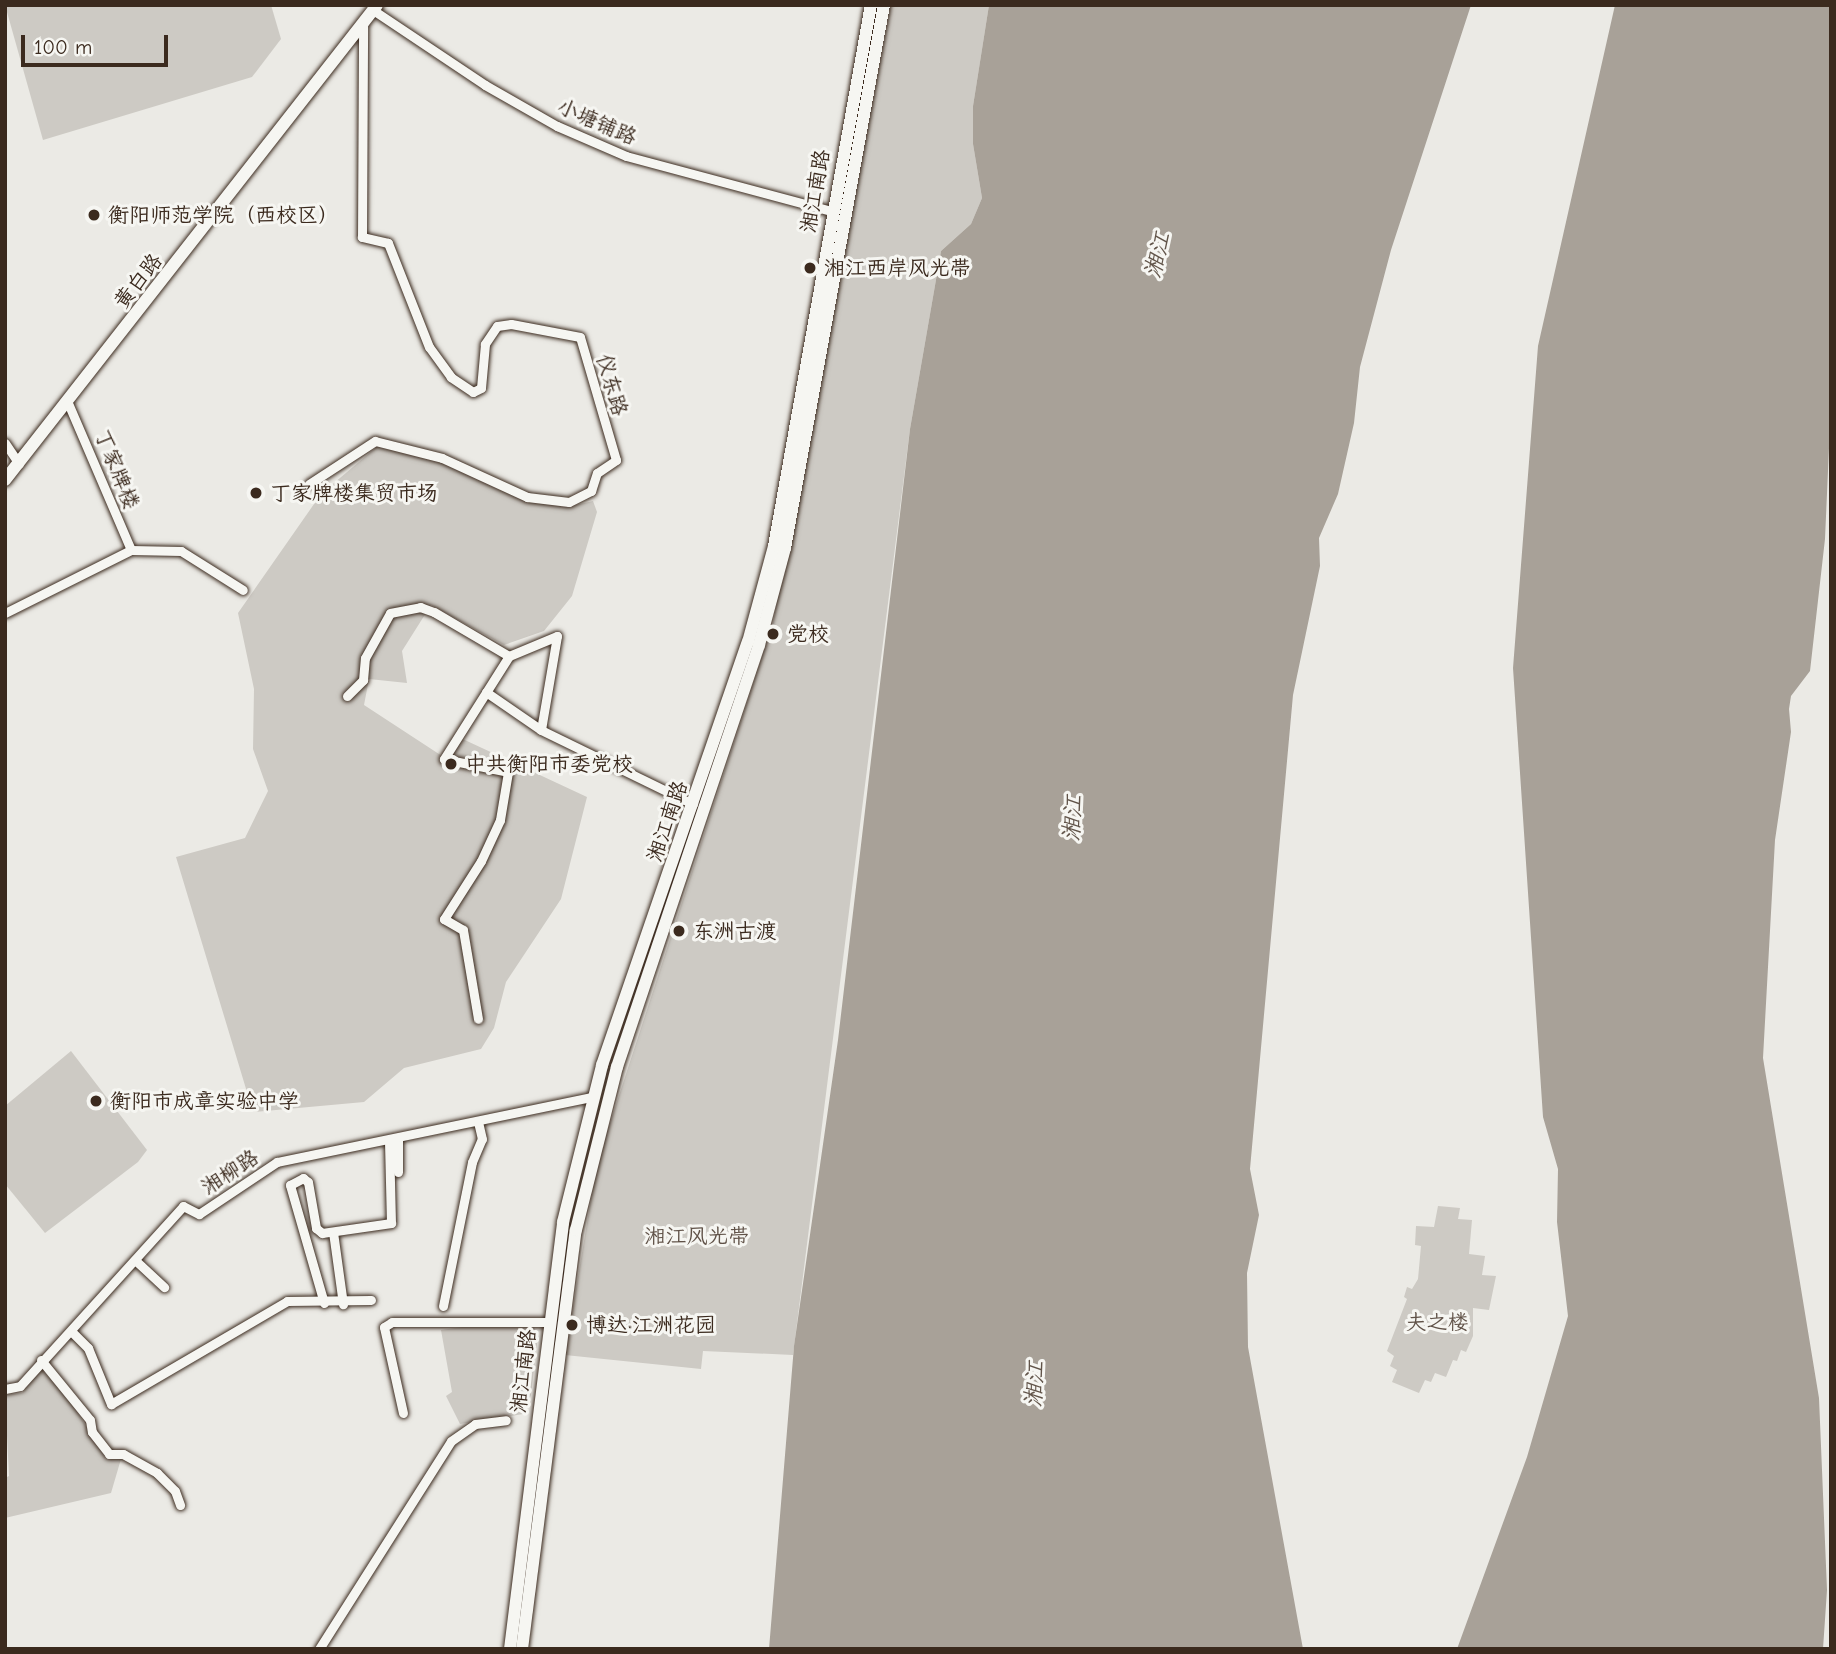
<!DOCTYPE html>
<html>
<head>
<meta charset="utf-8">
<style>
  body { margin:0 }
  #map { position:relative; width:1836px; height:1654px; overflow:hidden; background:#ebeae5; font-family:"Comic Neue","LXGW WenKai TC",sans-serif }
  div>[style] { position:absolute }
  .green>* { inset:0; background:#cdcac4 }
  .water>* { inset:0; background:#a8a198 }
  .roads { filter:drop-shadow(0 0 2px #3b2a1e) drop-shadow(0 0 2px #3b2a1e) }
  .minor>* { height:9px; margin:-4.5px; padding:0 4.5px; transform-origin:4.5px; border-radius:4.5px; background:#f6f6f2 }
  .secondary>* { height:12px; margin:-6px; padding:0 6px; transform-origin:6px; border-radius:6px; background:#f6f6f2 }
  .dots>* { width:19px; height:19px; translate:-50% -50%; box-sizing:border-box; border:4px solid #f6f6f2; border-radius:50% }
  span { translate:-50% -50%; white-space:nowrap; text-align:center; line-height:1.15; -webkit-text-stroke:6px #f6f6f2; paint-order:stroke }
  .street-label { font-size:21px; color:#3b2a1e }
  .poi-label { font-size:21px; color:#3b2a1e }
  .left { translate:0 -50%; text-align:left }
  .park-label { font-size:21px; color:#605248 }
  .water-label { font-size:23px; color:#615449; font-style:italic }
  .frame { position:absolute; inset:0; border:7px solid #3b2a1e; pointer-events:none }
  .scale { position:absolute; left:21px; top:35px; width:147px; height:32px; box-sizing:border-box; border:4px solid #3b2a1e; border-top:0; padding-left:9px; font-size:21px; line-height:24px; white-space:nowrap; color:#3b2a1e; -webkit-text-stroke:5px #f6f6f2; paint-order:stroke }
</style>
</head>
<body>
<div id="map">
  <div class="green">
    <i style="clip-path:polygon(5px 5px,271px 5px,281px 39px,252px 77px,43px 140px)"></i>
    <i style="clip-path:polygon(891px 5px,989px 5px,973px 106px,973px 144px,982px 198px,971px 224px,941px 251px,910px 429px,793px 1355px,703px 1351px,701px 1369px,565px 1355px,597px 1163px,773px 623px)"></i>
    <i style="clip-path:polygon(379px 445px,444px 463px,524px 501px,567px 507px,593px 501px,597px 512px,572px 596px,544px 631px,504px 645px,431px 605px,402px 651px,407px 683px,369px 679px,364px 705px,442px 756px,454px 735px,587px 797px,561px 899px,506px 982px,494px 1028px,481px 1049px,404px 1068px,364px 1102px,253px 1112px,176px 857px,245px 838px,268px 791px,253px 749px,254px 689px,238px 613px,321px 494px)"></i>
    <i style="clip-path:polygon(71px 1051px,147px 1150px,138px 1162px,45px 1233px,5px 1184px,5px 1106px)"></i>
    <i style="clip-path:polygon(1438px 1206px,1460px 1208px,1458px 1219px,1472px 1220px,1469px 1254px,1485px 1256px,1482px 1275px,1496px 1276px,1489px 1310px,1473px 1308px,1473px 1336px,1466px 1352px,1461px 1350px,1457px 1361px,1453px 1360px,1446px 1377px,1435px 1373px,1431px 1382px,1425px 1380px,1419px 1393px,1392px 1382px,1397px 1370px,1390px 1366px,1394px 1356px,1387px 1351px,1407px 1299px,1404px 1297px,1407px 1287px,1412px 1289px,1418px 1279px,1421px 1246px,1415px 1245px,1416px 1226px,1434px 1227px)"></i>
    <i style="clip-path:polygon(491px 1323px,534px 1327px,538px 1335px,531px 1395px,523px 1414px,460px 1424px,446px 1396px,452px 1392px,441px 1330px)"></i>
    <i style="clip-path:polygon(41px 1369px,70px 1400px,106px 1459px,121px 1459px,111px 1493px,5px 1518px,5px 1478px,9px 1476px,5px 1395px,22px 1393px)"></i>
  </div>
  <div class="water">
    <i style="clip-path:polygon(989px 5px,1471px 5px,1391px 250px,1360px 367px,1354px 423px,1338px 494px,1319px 538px,1320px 566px,1293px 695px,1250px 1169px,1259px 1215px,1247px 1273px,1248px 1347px,1303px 1649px,769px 1649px,794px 1346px,838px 1040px,910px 429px,941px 251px,971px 224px,982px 198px,973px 144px,973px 106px)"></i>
    <i style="clip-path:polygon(1615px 5px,1831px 5px,1831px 403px,1825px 539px,1810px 671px,1791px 696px,1789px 709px,1791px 732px,1775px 840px,1763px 1058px,1819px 1398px,1827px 1590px,1823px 1649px,1457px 1649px,1527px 1457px,1568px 1316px,1557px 1222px,1558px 1169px,1543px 1117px,1513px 668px,1538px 346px)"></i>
  </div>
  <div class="roads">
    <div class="minor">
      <i style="left:373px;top:10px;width:135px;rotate:33.8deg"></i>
      <i style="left:485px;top:85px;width:83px;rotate:29.7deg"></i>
      <i style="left:557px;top:126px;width:75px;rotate:23.5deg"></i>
      <i style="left:626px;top:156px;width:212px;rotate:15deg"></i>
      <i style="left:68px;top:403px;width:160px;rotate:66.8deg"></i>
      <i style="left:5px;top:443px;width:25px;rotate:56deg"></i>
      <i style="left:309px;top:484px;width:79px;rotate:-33.1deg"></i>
      <i style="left:375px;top:441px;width:69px;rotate:14.2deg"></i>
      <i style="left:442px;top:458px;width:94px;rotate:24.6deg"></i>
      <i style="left:527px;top:497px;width:42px;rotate:6.8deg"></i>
      <i style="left:569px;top:502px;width:25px;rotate:-27deg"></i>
      <i style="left:591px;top:491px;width:19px;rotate:-72deg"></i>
      <i style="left:597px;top:473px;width:23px;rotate:-34deg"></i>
      <i style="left:616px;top:460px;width:128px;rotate:-106.3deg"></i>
      <i style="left:580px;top:337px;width:70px;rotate:-169.3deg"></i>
      <i style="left:511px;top:324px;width:14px;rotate:172deg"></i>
      <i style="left:497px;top:326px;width:22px;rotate:124deg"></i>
      <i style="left:485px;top:344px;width:44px;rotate:95.2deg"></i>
      <i style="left:481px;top:388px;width:9px;rotate:153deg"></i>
      <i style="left:473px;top:392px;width:27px;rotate:-146deg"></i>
      <i style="left:451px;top:377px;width:37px;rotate:-126deg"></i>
      <i style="left:429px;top:347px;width:112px;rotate:-111.5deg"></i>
      <i style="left:388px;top:243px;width:27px;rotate:-167deg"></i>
      <i style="left:362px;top:237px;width:215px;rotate:-89.7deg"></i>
      <i style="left:5px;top:613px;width:141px;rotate:-26.6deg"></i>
      <i style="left:131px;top:550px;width:50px;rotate:1.1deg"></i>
      <i style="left:181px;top:551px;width:73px;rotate:32.2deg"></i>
      <i style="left:509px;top:656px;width:52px;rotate:-22.6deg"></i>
      <i style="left:557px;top:636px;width:95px;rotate:99.7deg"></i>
      <i style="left:486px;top:692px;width:67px;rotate:34.6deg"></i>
      <i style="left:541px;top:730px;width:169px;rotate:26deg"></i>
      <i style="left:347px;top:696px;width:23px;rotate:-45deg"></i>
      <i style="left:363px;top:680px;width:22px;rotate:-85deg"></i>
      <i style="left:365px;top:658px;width:51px;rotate:-60.9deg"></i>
      <i style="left:390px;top:613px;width:31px;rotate:-11deg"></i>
      <i style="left:420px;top:607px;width:15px;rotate:20deg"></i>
      <i style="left:434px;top:612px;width:87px;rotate:30.4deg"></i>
      <i style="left:509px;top:656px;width:122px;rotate:122.3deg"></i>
      <i style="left:444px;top:759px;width:65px;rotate:11.5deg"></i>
      <i style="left:508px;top:772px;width:49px;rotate:99.5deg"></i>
      <i style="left:500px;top:820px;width:45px;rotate:114.9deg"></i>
      <i style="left:481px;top:861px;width:69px;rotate:122.5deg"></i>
      <i style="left:444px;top:919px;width:22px;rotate:30deg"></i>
      <i style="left:463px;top:930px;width:90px;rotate:80.4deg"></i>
      <i style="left:398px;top:1172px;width:33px;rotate:-90deg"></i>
      <i style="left:333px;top:1232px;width:73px;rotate:82.1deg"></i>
      <i style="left:135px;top:1260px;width:40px;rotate:43deg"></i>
      <i style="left:324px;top:1303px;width:123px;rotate:-106.1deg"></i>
      <i style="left:290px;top:1185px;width:15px;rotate:-28deg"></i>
      <i style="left:303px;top:1178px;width:6px;rotate:39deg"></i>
      <i style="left:308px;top:1182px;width:47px;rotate:80.1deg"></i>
      <i style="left:316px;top:1228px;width:8px;rotate:40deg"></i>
      <i style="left:322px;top:1233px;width:70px;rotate:-8.2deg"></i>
      <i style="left:391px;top:1223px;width:82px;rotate:-91.4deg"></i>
      <i style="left:443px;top:1306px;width:147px;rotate:-78.6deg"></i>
      <i style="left:472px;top:1162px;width:25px;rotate:-67deg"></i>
      <i style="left:482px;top:1139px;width:18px;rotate:-103deg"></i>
      <i style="left:72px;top:1332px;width:23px;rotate:45deg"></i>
      <i style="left:88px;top:1348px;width:61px;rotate:67.7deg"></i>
      <i style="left:111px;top:1404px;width:204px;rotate:-30.3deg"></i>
      <i style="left:287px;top:1301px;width:84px;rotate:-0.7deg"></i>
      <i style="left:41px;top:1360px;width:77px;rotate:50.8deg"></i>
      <i style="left:90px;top:1420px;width:12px;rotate:81deg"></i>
      <i style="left:92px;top:1432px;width:28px;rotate:52deg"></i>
      <i style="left:109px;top:1454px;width:14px"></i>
      <i style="left:123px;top:1454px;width:39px;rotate:29deg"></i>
      <i style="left:157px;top:1473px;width:25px;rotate:45deg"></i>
      <i style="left:175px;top:1491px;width:15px;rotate:70deg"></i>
      <i style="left:5px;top:1389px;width:15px;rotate:-11deg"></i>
      <i style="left:20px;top:1386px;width:243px;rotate:-47.8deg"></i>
      <i style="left:183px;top:1206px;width:18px;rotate:27deg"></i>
      <i style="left:199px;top:1214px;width:94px;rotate:-33.7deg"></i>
      <i style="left:277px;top:1162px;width:322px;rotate:-11.7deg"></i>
      <i style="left:403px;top:1413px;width:88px;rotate:-102.5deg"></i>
      <i style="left:384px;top:1327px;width:9px;rotate:-32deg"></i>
      <i style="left:392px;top:1322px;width:156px"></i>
      <i style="left:319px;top:1649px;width:246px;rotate:-57.6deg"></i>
      <i style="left:451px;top:1441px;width:29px;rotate:-35deg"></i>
      <i style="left:475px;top:1424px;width:31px;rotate:-7deg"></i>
    </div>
    <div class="secondary">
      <i style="left:5px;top:480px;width:603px;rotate:-51.93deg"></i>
      <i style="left:510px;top:1649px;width:430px;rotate:-82.9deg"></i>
      <i style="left:563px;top:1222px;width:162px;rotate:-76deg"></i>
      <i style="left:602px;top:1065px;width:447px;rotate:-71deg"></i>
      <i style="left:748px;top:642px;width:99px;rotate:-74.8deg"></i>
      <i style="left:774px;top:546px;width:550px;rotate:-79.84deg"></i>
      <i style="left:522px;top:1649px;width:422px;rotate:-82.7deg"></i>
      <i style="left:576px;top:1230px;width:168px;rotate:-75.9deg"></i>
      <i style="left:617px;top:1067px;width:445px;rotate:-71.4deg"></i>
      <i style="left:759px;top:645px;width:100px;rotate:-75deg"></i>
      <i style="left:785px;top:548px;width:552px;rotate:-79.67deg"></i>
    </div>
  </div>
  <div class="dots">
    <i style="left:94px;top:215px;background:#3b2a1e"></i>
    <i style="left:810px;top:268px;background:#3b2a1e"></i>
    <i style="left:256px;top:493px;background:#3b2a1e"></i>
    <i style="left:773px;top:634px;background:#3b2a1e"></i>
    <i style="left:451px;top:764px;background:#3b2a1e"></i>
    <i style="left:679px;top:931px;background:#3b2a1e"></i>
    <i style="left:96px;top:1101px;background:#3b2a1e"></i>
    <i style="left:572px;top:1325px;background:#3b2a1e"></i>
  </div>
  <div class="street-label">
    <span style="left:597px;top:122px;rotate:23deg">小塘铺路</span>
    <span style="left:815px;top:191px;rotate:-80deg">湘江南路</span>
    <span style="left:138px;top:281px;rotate:-52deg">黄白路</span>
    <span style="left:612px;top:385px;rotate:74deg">仪东路</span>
    <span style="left:117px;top:469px;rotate:68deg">丁家牌楼</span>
    <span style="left:667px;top:821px;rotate:-71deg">湘江南路</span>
    <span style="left:230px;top:1172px;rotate:-33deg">湘柳路</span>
    <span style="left:523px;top:1371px;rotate:-83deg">湘江南路</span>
  </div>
  <div class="poi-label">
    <span class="left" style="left:108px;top:215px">衡阳师范学院（西校区）</span>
    <span class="left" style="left:824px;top:268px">湘江西岸风光带</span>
    <span class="left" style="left:270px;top:493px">丁家牌楼集贸市场</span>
    <span class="left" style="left:787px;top:634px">党校</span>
    <span class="left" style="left:465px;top:764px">中共衡阳市委党校</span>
    <span class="left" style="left:693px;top:931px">东洲古渡</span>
    <span class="left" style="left:110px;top:1101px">衡阳市成章实验中学</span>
    <span class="left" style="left:586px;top:1325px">博达·江洲花园</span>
  </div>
  <div class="park-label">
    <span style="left:697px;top:1236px">湘江风光带</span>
    <span style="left:1437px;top:1322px">夫之楼</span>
  </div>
  <div class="water-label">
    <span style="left:1158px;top:255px;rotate:-76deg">湘江</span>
    <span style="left:1073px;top:818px;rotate:-86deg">湘江</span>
    <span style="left:1035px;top:1384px;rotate:-86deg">湘江</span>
  </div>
  <div class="frame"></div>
  <div class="scale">100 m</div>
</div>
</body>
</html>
